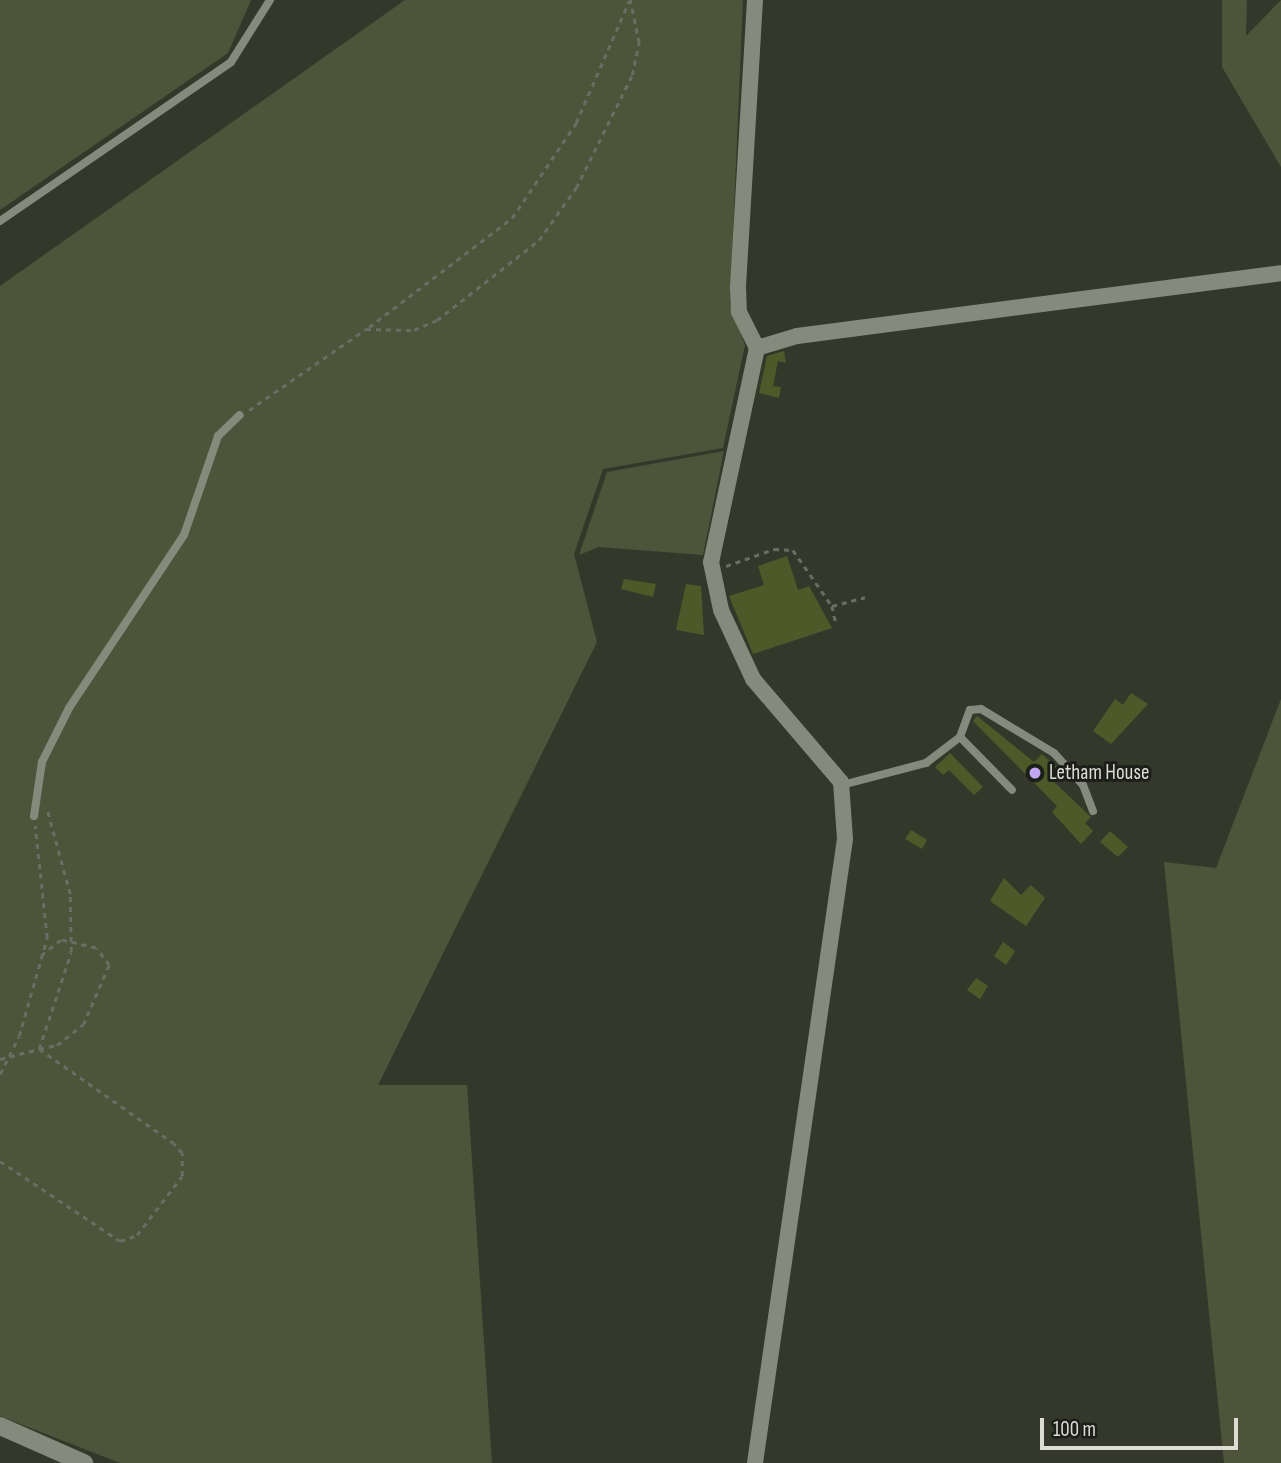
<!DOCTYPE html>
<html>
<head>
<meta charset="utf-8">
<style>
  body { margin:0 }
  #map { position:relative; width:1281px; height:1463px; overflow:hidden; background:#34382b; font-family:"Sofia Sans Condensed",sans-serif }
  div>[style] { position:absolute }
  .green>* { inset:0; background:#4d5439 }
  .building>* { inset:0; background:#4e592a }
  .path>* { height:2.5px; margin-top:-1.25px; transform-origin:0; background:repeating-linear-gradient(90deg,#6a6d62 0 5px,transparent 0 10px) }
  .lane>* { height:8px; margin:-4px; padding:0 4px; transform-origin:4px; border-radius:4px; background:#868a7c }
  .street>* { height:16px; margin:-8px; padding:0 8px; transform-origin:8px; border-radius:8px; background:#868a7c }
  .secondary>* { height:18px; margin:-9px; padding:0 9px; transform-origin:9px; border-radius:9px; background:#868a7c }
  .dots>* { width:19px; height:19px; translate:-50% -50%; box-sizing:border-box; border:4px solid #1c1e18; border-radius:50% }
  span { translate:-50% -50%; white-space:nowrap; text-align:center; line-height:1.15; -webkit-text-stroke:6px #1c1e18; paint-order:stroke }
  .poi-label { font-size:21px; color:#dcded6 }
  .left { translate:0 -50%; text-align:left }
  .scale { position:absolute; left:1040px; top:1418px; width:198px; height:32px; box-sizing:border-box; border:4px solid #dcded6; border-top:0; padding-left:9px; font-size:21px; line-height:24px; white-space:nowrap; color:#dcded6; -webkit-text-stroke:5px #1c1e18; paint-order:stroke }
</style>
</head>
<body>
<div id="map">
  <div class="green">
    <i style="clip-path:polygon(0 0,251px 0,228px 53px,0 210px)"></i>
    <i style="clip-path:polygon(405px 0,743px 0,730px 303px,745px 345px,723px 448px,603px 469px,574px 554px,597px 642px,378px 1085px,467px 1085px,492px 1463px,120px 1463px,0 1416px,0 286px)"></i>
    <i style="clip-path:polygon(1222px 0,1247px 0,1246px 36px,1281px 0,1281px 167px,1222px 67px)"></i>
    <i style="clip-path:polygon(724px 451px,703px 555px,599px 547px,579px 555px,607px 472px)"></i>
    <i style="clip-path:polygon(1281px 699px,1281px 1463px,1224px 1463px,1164px 862px,1216px 868px)"></i>
  </div>
  <div class="building">
    <i style="clip-path:polygon(784px 351px,786px 363px,778px 361px,773px 386px,781px 387px,779px 398px,759px 393px,767px 356px)"></i>
    <i style="clip-path:polygon(787px 556px,798px 590px,809px 586px,832px 628px,753px 654px,729px 596px,764px 585px,758px 566px)"></i>
    <i style="clip-path:polygon(624px 579px,656px 584px,653px 597px,621px 589px)"></i>
    <i style="clip-path:polygon(686px 584px,701px 586px,704px 635px,676px 630px)"></i>
    <i style="clip-path:polygon(1131px 693px,1148px 704px,1111px 744px,1093px 731px,1115px 699px,1123px 705px)"></i>
    <i style="clip-path:polygon(977px 716px,1034px 762px,1042px 754px,1063px 773px,1054px 782px,1091px 817px,1085px 823px,1093px 831px,1081px 844px,1052px 812px,1057px 806px,973px 721px)"></i>
    <i style="clip-path:polygon(950px 753px,983px 787px,974px 795px,949px 770px,943px 775px,935px 767px)"></i>
    <i style="clip-path:polygon(911px 830px,927px 840px,922px 849px,905px 839px)"></i>
    <i style="clip-path:polygon(1110px 831px,1128px 847px,1118px 857px,1100px 842px)"></i>
    <i style="clip-path:polygon(1004px 878px,1021px 895px,1031px 885px,1045px 898px,1026px 926px,990px 901px)"></i>
    <i style="clip-path:polygon(1003px 942px,1015px 951px,1006px 965px,994px 956px)"></i>
    <i style="clip-path:polygon(976px 978px,988px 986px,980px 999px,967px 990px)"></i>
  </div>
  <div class="path">
    <i style="left:369px;top:327px;width:180px;rotate:-37.3deg"></i>
    <i style="left:512px;top:218px;width:115px;rotate:-56deg"></i>
    <i style="left:576px;top:123px;width:133px;rotate:-66.5deg"></i>
    <i style="left:249px;top:410px;width:142px;rotate:-34.7deg"></i>
    <i style="left:366px;top:329px;width:48px;rotate:1.2deg"></i>
    <i style="left:414px;top:330px;width:25px;rotate:-23deg"></i>
    <i style="left:437px;top:320px;width:130px;rotate:-38.1deg"></i>
    <i style="left:539px;top:240px;width:64px;rotate:-54.6deg"></i>
    <i style="left:576px;top:188px;width:126px;rotate:-63.6deg"></i>
    <i style="left:632px;top:75px;width:33px;rotate:-78deg"></i>
    <i style="left:639px;top:43px;width:44px;rotate:-101.8deg"></i>
    <i style="left:726px;top:566px;width:51px;rotate:-19.5deg"></i>
    <i style="left:774px;top:549px;width:19px;rotate:3deg"></i>
    <i style="left:793px;top:550px;width:68px;rotate:55.1deg"></i>
    <i style="left:832px;top:606px;width:34px;rotate:-15deg"></i>
    <i style="left:832px;top:606px;width:18px;rotate:77deg"></i>
    <i style="left:39px;top:1049px;width:18px;rotate:-13deg"></i>
    <i style="left:57px;top:1045px;width:33px;rotate:-38deg"></i>
    <i style="left:83px;top:1025px;width:65px;rotate:-66.6deg"></i>
    <i style="left:109px;top:965px;width:21px;rotate:-127deg"></i>
    <i style="left:96px;top:948px;width:36px;rotate:-167deg"></i>
    <i style="left:61px;top:940px;width:26px;rotate:141deg"></i>
    <i style="left:0;top:1059px;width:40px;rotate:-14.4deg"></i>
    <i style="left:39px;top:1049px;width:102px;rotate:-71.7deg"></i>
    <i style="left:71px;top:952px;width:58px;rotate:-91deg"></i>
    <i style="left:70px;top:894px;width:87px;rotate:-105.3deg"></i>
    <i style="left:0;top:1074px;width:42px;rotate:-63.4deg"></i>
    <i style="left:19px;top:1036px;width:102px;rotate:-74.1deg"></i>
    <i style="left:47px;top:938px;width:113px;rotate:-96.1deg"></i>
    <i style="left:0;top:1161px;width:144px;rotate:33.7deg"></i>
    <i style="left:120px;top:1241px;width:18px;rotate:-19deg"></i>
    <i style="left:137px;top:1235px;width:74px;rotate:-52.7deg"></i>
    <i style="left:182px;top:1176px;width:23px;rotate:-90deg"></i>
    <i style="left:182px;top:1153px;width:12px;rotate:-132deg"></i>
    <i style="left:174px;top:1144px;width:165px;rotate:-144.9deg"></i>
  </div>
  <div class="lane">
    <i style="left:0;top:221px;width:280px;rotate:-34.5deg"></i>
    <i style="left:231px;top:62px;width:73px;rotate:-57.8deg"></i>
    <i style="left:960px;top:737px;width:74px;rotate:45.5deg"></i>
    <i style="left:842px;top:785px;width:87px;rotate:-14.7deg"></i>
    <i style="left:926px;top:763px;width:43px;rotate:-37.4deg"></i>
    <i style="left:960px;top:737px;width:29px;rotate:-70deg"></i>
    <i style="left:970px;top:710px;width:11px;rotate:-5deg"></i>
    <i style="left:981px;top:709px;width:85px;rotate:31.1deg"></i>
    <i style="left:1054px;top:753px;width:43px;rotate:47.8deg"></i>
    <i style="left:1083px;top:785px;width:28px;rotate:69deg"></i>
    <i style="left:34px;top:816px;width:55px;rotate:-81.6deg"></i>
    <i style="left:42px;top:762px;width:60px;rotate:-63.4deg"></i>
    <i style="left:69px;top:708px;width:208px;rotate:-56.4deg"></i>
    <i style="left:184px;top:535px;width:105px;rotate:-71deg"></i>
    <i style="left:218px;top:436px;width:30px;rotate:-44deg"></i>
  </div>
  <div class="street">
    <i style="left:755px;top:0;width:288px;rotate:93.4deg"></i>
    <i style="left:738px;top:287px;width:25px;rotate:88deg"></i>
    <i style="left:739px;top:312px;width:40px;rotate:63.4deg"></i>
    <i style="left:757px;top:348px;width:219px;rotate:102.1deg"></i>
    <i style="left:711px;top:562px;width:49px;rotate:78.2deg"></i>
    <i style="left:721px;top:610px;width:76px;rotate:65.1deg"></i>
    <i style="left:753px;top:679px;width:135px;rotate:49.5deg"></i>
    <i style="left:841px;top:782px;width:57px;rotate:86deg"></i>
    <i style="left:845px;top:839px;width:630px;rotate:98.21deg"></i>
    <i style="left:757px;top:348px;width:42px;rotate:-16.7deg"></i>
    <i style="left:797px;top:336px;width:488px;rotate:-7.4deg"></i>
  </div>
  <div class="secondary">
    <i style="left:0;top:1426px;width:92px;rotate:23.8deg"></i>
  </div>
  <div class="dots">
    <i style="left:1035px;top:773px;background:#c2a8f2"></i>
  </div>
  <div class="poi-label">
    <span class="left" style="left:1049px;top:773px">Letham House</span>
  </div>
  <div class="scale">100 m</div>
</div>
</body>
</html>
